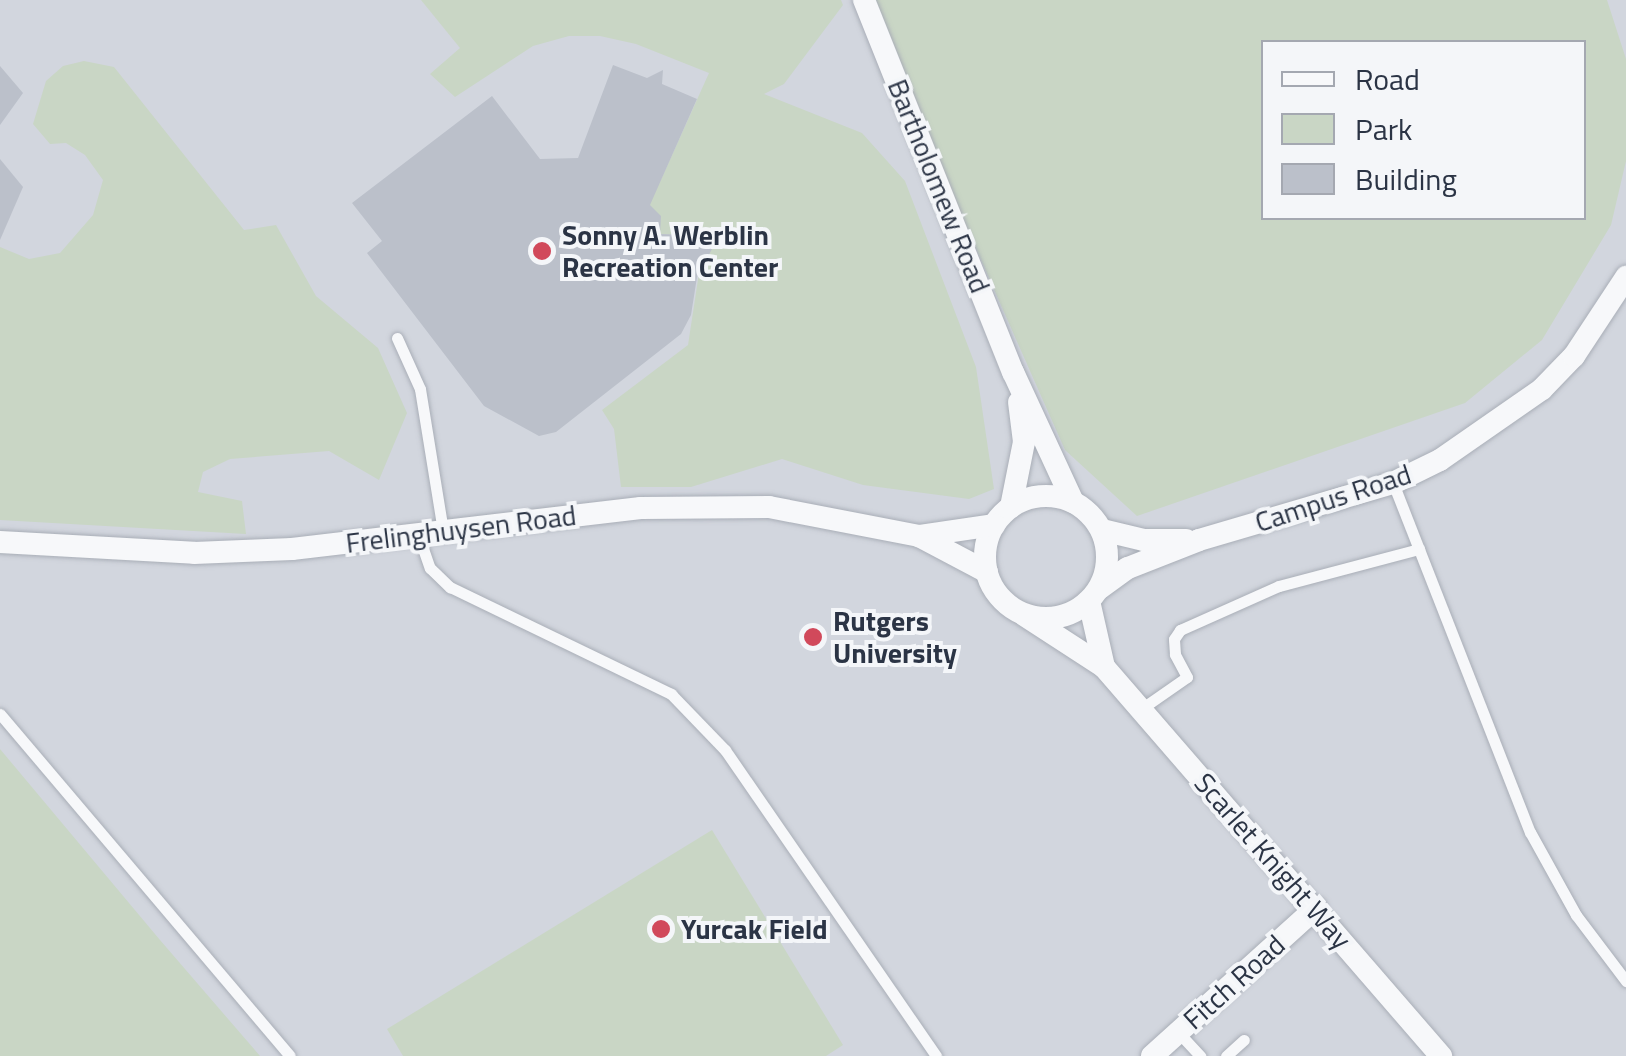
<!DOCTYPE html>
<html>
<head>
<meta charset="utf-8">
<style>
  body { margin:0 }
  #map { position:relative; width:1626px; height:1056px; overflow:hidden; background:#e4e7ec; font-family:"Titillium Web",sans-serif }
  div>[style] { position:absolute }
  .built>* { inset:0; background:#d2d6de }
  .green>* { inset:0; background:#c9d6c5 }
  .building>* { inset:0; background:#bbc0ca }
  .roads { filter:drop-shadow(0 0 2px #a9aeb7) drop-shadow(0 0 2px #a9aeb7) }
  .lane>* { height:11px; margin:-5.5px; padding:0 5.5px; transform-origin:5.5px; border-radius:5.5px; background:#f7f8fa }
  .street>* { height:22px; margin:-11px; padding:0 11px; transform-origin:11px; border-radius:11px; background:#f7f8fa }
  .street>.ring { margin:-11px; padding:0; box-sizing:content-box; background:none; border:22px solid #f7f8fa; border-radius:50% }
  .dots>* { width:28px; height:28px; translate:-50% -50%; box-sizing:border-box; border:5px solid #f4f6f9; border-radius:50% }
  span { translate:-50% -50%; white-space:nowrap; text-align:center; line-height:1.15; -webkit-text-stroke:8px #f4f6f9; paint-order:stroke }
  .street-label { font-size:28px; color:#2b3445 }
  .poi-label { font-size:28px; color:#2b3445; font-weight:700 }
  .left { translate:0 -50%; text-align:left }
  .legend { position:absolute; left:1261px; top:40px; width:325px; height:180px; box-sizing:border-box; background:#f4f6f9; border:2px solid #a4a8b1; margin:0; padding:12px 18px; list-style:none; font-size:30px; color:#2b3445 }
  .legend li { display:flex; align-items:center; gap:20px; height:50px }
  .legend b { width:50px; border:2px solid #a4a8b1 }
</style>
</head>
<body>
<div id="map">
  <div class="built">
    <i style="clip-path:polygon(evenodd,0 0,1626px 0,1626px 1056px,0 1056px,0 0,1264px 42px,1584px 42px,1584px 218px,1264px 218px,1264px 42px)"></i>
  </div>
  <div class="green">
    <i style="clip-path:polygon(421px 0,841px 0,843px 5px,784px 84px,764px 94px,862px 133px,905px 181px,976px 367px,994px 489px,969px 499px,863px 485px,782px 459px,691px 487px,621px 487px,614px 429px,602px 410px,688px 345px,699px 273px,717px 237px,655px 234px,637px 194px,659px 184px,709px 73px,636px 44px,600px 36px,569px 36px,533px 46px,455px 97px,430px 74px,460px 48px)"></i>
    <i style="clip-path:polygon(evenodd,866px 0,1607px 0,1626px 59px,1626px 161px,1611px 225px,1542px 340px,1465px 403px,1137px 516px,1065px 450px,866px 0,1264px 42px,1584px 42px,1584px 218px,1264px 218px,1264px 42px)"></i>
    <i style="clip-path:polygon(84px 61px,114px 67px,244px 230px,276px 225px,316px 296px,378px 348px,407px 413px,379px 480px,329px 451px,230px 459px,203px 472px,198px 492px,242px 501px,246px 534px,0 520px,0 247px,29px 259px,60px 253px,93px 215px,103px 180px,85px 155px,66px 143px,50px 144px,33px 124px,46px 81px,63px 66px)"></i>
    <i style="clip-path:polygon(0 749px,160px 940px,260px 1056px,0 1056px)"></i>
    <i style="clip-path:polygon(712px 830px,843px 1045px,826px 1056px,403px 1056px,387px 1029px)"></i>
  </div>
  <div class="building">
    <i style="clip-path:polygon(613px 65px,647px 78px,663px 70px,662px 84px,697px 99px,650px 205px,661px 216px,660px 234px,719px 236px,697px 277px,691px 315px,681px 334px,556px 432px,539px 436px,484px 406px,367px 253px,382px 241px,352px 203px,492px 96px,540px 159px,578px 158px)"></i>
    <i style="clip-path:polygon(0 66px,23px 93px,0 125px)"></i>
    <i style="clip-path:polygon(0 159px,23px 187px,0 240px)"></i>
  </div>
  <div class="roads">
    <div class="lane">
      <i style="left:397px;top:338px;width:56px;rotate:65.7deg"></i>
      <i style="left:420px;top:389px;width:144px;rotate:80.8deg"></i>
      <i style="left:1393px;top:483px;width:375px;rotate:68.6deg"></i>
      <i style="left:1530px;top:832px;width:95px;rotate:61deg"></i>
      <i style="left:1576px;top:915px;width:83px;rotate:52.9deg"></i>
      <i style="left:418px;top:534px;width:36px;rotate:71deg"></i>
      <i style="left:430px;top:568px;width:28px;rotate:44deg"></i>
      <i style="left:450px;top:587px;width:246px;rotate:25.8deg"></i>
      <i style="left:671px;top:694px;width:78px;rotate:46deg"></i>
      <i style="left:725px;top:750px;width:372px;rotate:55.4deg"></i>
      <i style="left:1141px;top:709px;width:56px;rotate:-34.8deg"></i>
      <i style="left:1187px;top:677px;width:26px;rotate:-118deg"></i>
      <i style="left:1175px;top:654px;width:15px;rotate:-94deg"></i>
      <i style="left:1174px;top:639px;width:11px;rotate:-56deg"></i>
      <i style="left:1180px;top:630px;width:108px;rotate:-24deg"></i>
      <i style="left:1279px;top:586px;width:145px;rotate:-14.8deg"></i>
      <i style="left:0;top:714px;width:448px;rotate:49.7deg"></i>
      <i style="left:1178px;top:1032px;width:33px;rotate:47deg"></i>
      <i style="left:1226px;top:1056px;width:24px;rotate:-42deg"></i>
    </div>
    <div class="street">
      <i style="left:864px;top:0;width:401px;rotate:68.2deg"></i>
      <i style="left:1013px;top:372px;width:143px;rotate:65.2deg"></i>
      <i class="ring" style="left:985px;top:496px;width:100px;height:100px"></i>
      <i style="left:1011px;top:507px;width:66px;rotate:-78.7deg"></i>
      <i style="left:1024px;top:442px;width:40px;rotate:-97.1deg"></i>
      <i style="left:1102px;top:530px;width:43px;rotate:13.4deg"></i>
      <i style="left:1144px;top:540px;width:42px"></i>
      <i style="left:919px;top:536px;width:76px;rotate:-8.3deg"></i>
      <i style="left:0;top:542px;width:194px;rotate:3.2deg"></i>
      <i style="left:194px;top:553px;width:98px;rotate:-2.3deg"></i>
      <i style="left:292px;top:549px;width:351px;rotate:-6.7deg"></i>
      <i style="left:641px;top:508px;width:128px;rotate:-0.4deg"></i>
      <i style="left:769px;top:507px;width:153px;rotate:10.9deg"></i>
      <i style="left:919px;top:536px;width:77px;rotate:27.9deg"></i>
      <i style="left:1100px;top:588px;width:34px;rotate:-36deg"></i>
      <i style="left:1128px;top:568px;width:76px;rotate:-21.5deg"></i>
      <i style="left:1199px;top:540px;width:202px;rotate:-16.4deg"></i>
      <i style="left:1393px;top:483px;width:52px;rotate:-26.1deg"></i>
      <i style="left:1440px;top:460px;width:124px;rotate:-34.8deg"></i>
      <i style="left:1542px;top:389px;width:46px;rotate:-45.9deg"></i>
      <i style="left:1574px;top:356px;width:95px;rotate:-56.6deg"></i>
      <i style="left:1089px;top:601px;width:68px;rotate:77.2deg"></i>
      <i style="left:1024px;top:615px;width:95px;rotate:33deg"></i>
      <i style="left:1104px;top:667px;width:515px;rotate:49.1deg"></i>
      <i style="left:1152px;top:1056px;width:221px;rotate:-42.1deg"></i>
    </div>
  </div>
  <div class="dots">
    <i style="left:542px;top:251px;background:#d1495b"></i>
    <i style="left:813px;top:637px;background:#d1495b"></i>
    <i style="left:661px;top:929px;background:#d1495b"></i>
  </div>
  <div class="street-label">
    <span style="left:939px;top:186px;rotate:68deg">Bartholomew Road</span>
    <span style="left:1333px;top:498px;rotate:-18deg">Campus Road</span>
    <span style="left:461px;top:529px;rotate:-7deg">Frelinghuysen Road</span>
    <span style="left:1273px;top:861px;rotate:49deg">Scarlet Knight Way</span>
    <span style="left:1234px;top:982px;rotate:-42deg">Fitch Road</span>
  </div>
  <div class="poi-label">
    <span class="left" style="left:562px;top:251px">Sonny A. Werblin<br>Recreation Center</span>
    <span class="left" style="left:833px;top:637px">Rutgers<br>University</span>
    <span class="left" style="left:681px;top:929px">Yurcak Field</span>
  </div>
  <ul class="legend">
  <li><b style="height:12px;background:#f7f8fa"></b>Road</li>
  <li><b style="height:28px;background:#c9d6c5"></b>Park</li>
  <li><b style="height:28px;background:#bbc0ca"></b>Building</li>
  </ul>
</div>
</body>
</html>
